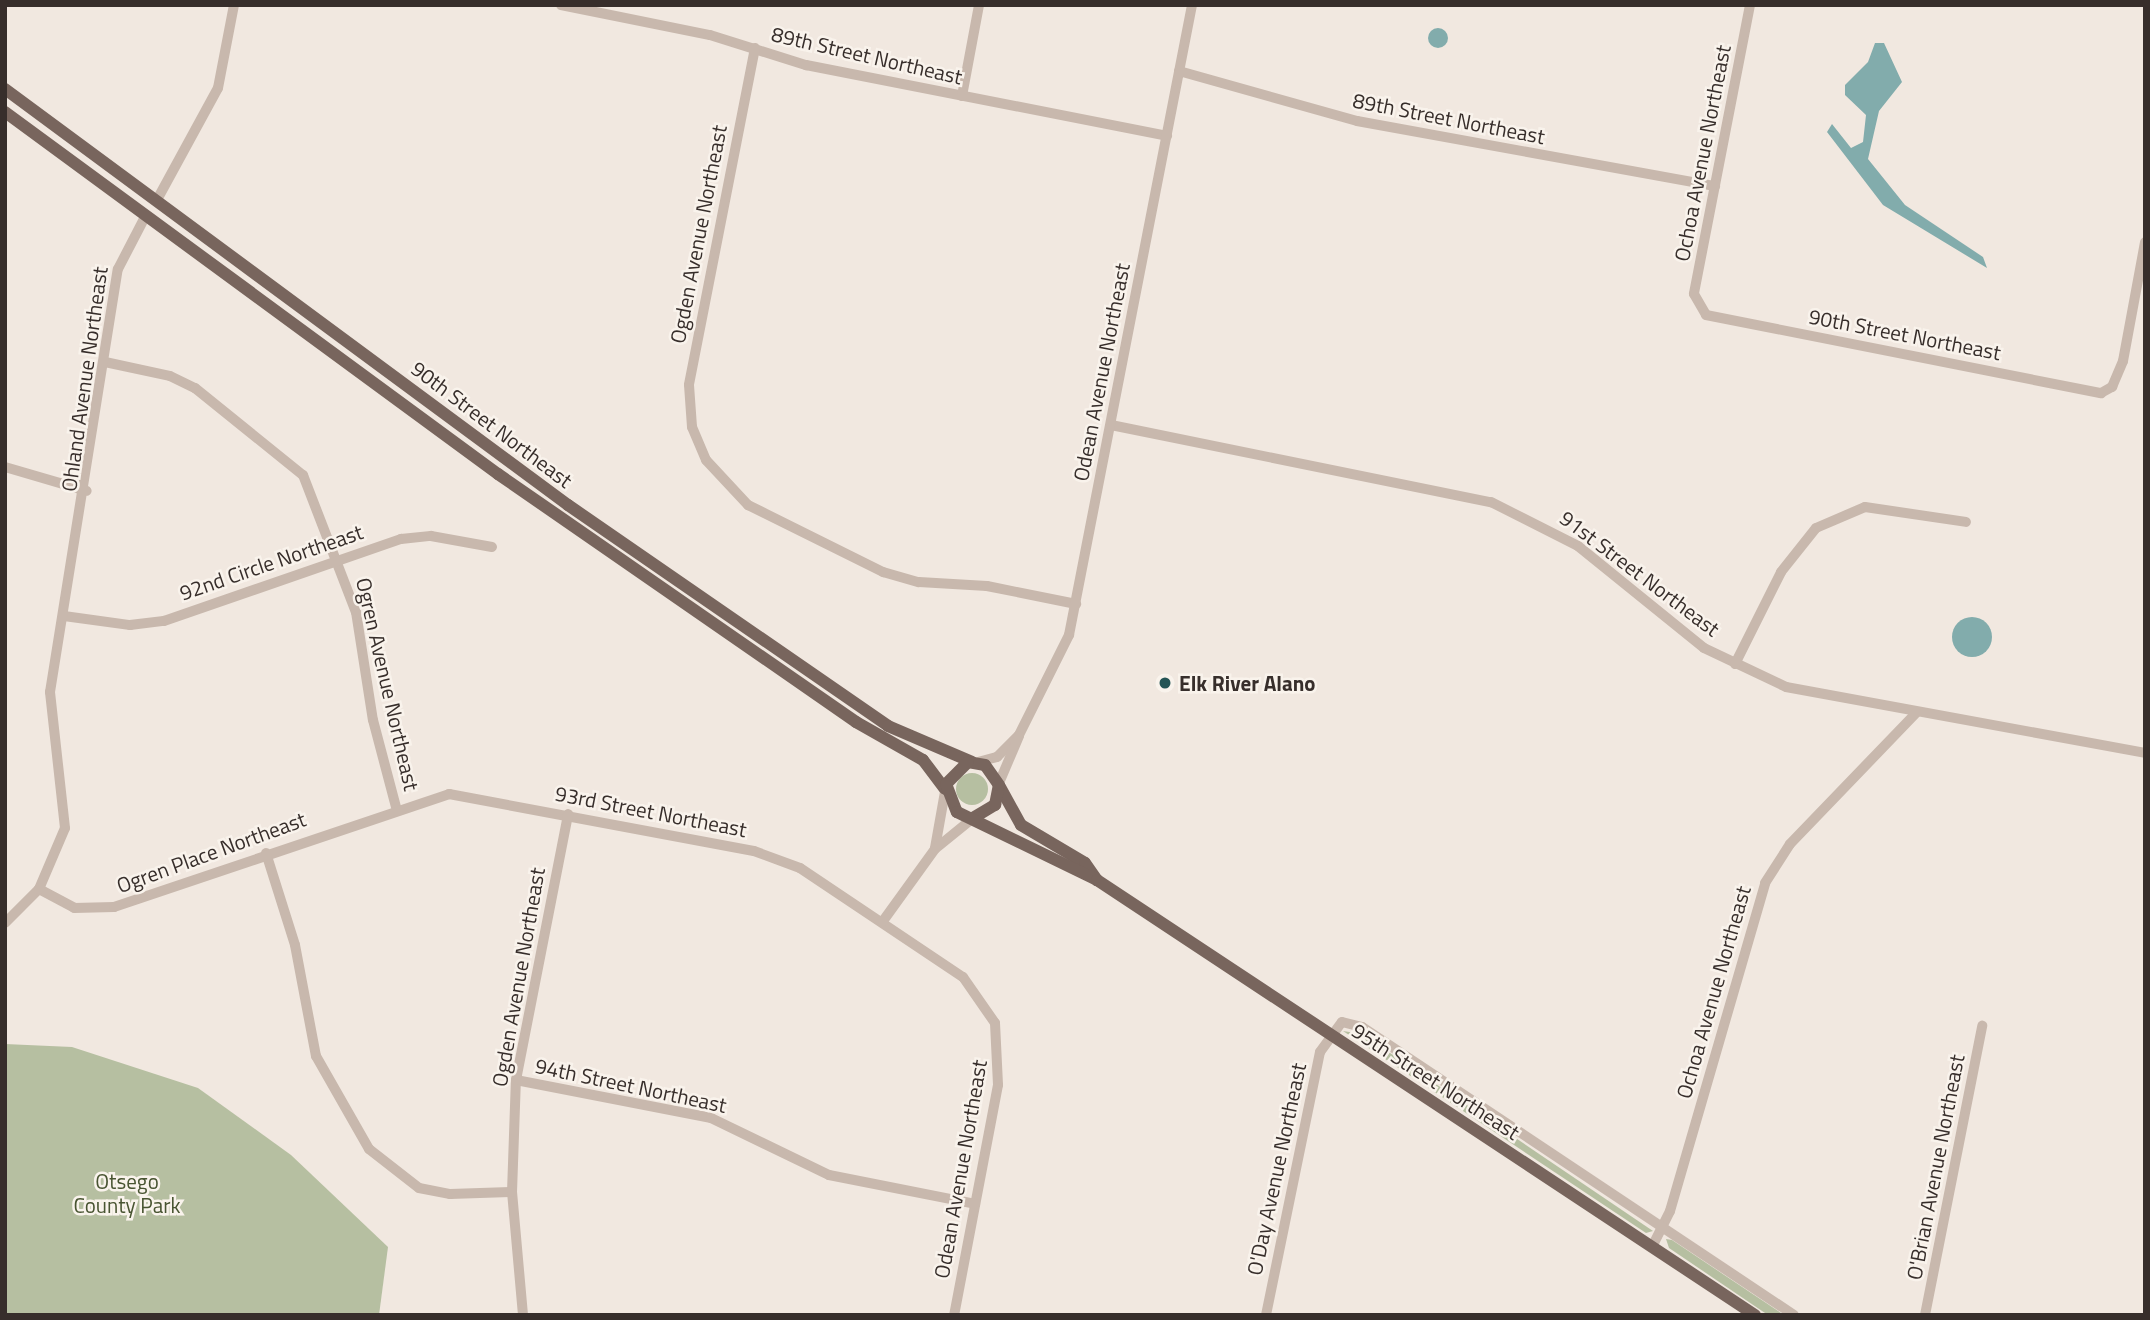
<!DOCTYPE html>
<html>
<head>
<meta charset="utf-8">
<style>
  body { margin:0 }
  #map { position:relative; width:2150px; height:1320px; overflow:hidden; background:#f1e8e0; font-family:"Titillium Web",sans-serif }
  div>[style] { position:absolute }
  .green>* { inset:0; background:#b6bfa1 }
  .round { border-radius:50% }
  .water>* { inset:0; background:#82acac }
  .minor>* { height:10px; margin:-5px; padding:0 5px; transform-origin:5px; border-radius:5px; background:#c8b8ad }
  .major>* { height:12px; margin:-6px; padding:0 6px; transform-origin:6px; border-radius:6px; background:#78655d }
  .dots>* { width:19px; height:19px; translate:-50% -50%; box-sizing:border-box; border:4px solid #f9f3ec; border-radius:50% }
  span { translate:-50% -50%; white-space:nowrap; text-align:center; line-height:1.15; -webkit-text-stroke:5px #f9f3ec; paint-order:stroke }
  .street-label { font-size:21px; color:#372e2b }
  .poi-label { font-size:21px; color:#372e2b; font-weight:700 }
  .left { translate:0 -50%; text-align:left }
  .park-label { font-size:21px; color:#485431 }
  .frame { position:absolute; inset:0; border:7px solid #372e2b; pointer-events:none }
</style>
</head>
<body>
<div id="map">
  <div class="green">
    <i class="round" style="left:956px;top:773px;width:32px;height:32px"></i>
    <i style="clip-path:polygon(1343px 1031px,1362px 1034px,1653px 1231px,1646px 1233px)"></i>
    <i style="clip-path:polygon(5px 1044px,72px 1047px,198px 1088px,291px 1155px,388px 1247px,379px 1315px,5px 1315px)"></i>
    <i style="clip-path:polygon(1666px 1239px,1672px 1240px,1784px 1315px,1768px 1315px,1669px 1248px)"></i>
  </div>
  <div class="water">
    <i class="round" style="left:1428px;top:28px;width:20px;height:20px"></i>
    <i style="clip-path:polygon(1875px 43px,1884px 43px,1902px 82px,1879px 111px,1868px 159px,1905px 205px,1983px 257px,1987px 268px,1883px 205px,1827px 132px,1832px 124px,1851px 148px,1863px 142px,1866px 115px,1845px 95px,1845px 85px,1868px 62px)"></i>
    <i class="round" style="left:1952px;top:617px;width:40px;height:40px"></i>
  </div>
  <div class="minor">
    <i style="left:561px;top:5px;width:152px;rotate:11.4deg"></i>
    <i style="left:710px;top:35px;width:101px;rotate:17.4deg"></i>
    <i style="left:806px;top:65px;width:368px;rotate:11.1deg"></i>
    <i style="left:1750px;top:5px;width:294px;rotate:101deg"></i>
    <i style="left:1694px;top:294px;width:24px;rotate:60deg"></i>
    <i style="left:1706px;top:315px;width:403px;rotate:11.2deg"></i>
    <i style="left:2101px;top:393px;width:13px;rotate:-29deg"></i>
    <i style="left:2112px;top:387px;width:28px;rotate:-67deg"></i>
    <i style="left:2123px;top:361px;width:121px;rotate:-79.5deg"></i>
    <i style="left:755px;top:48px;width:343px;rotate:101.1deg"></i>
    <i style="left:689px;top:385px;width:42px;rotate:85.9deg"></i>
    <i style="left:692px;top:427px;width:36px;rotate:67deg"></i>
    <i style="left:706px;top:460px;width:62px;rotate:47deg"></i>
    <i style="left:748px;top:505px;width:151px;rotate:26.4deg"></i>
    <i style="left:883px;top:572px;width:37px;rotate:16deg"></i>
    <i style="left:919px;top:582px;width:68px;rotate:3.4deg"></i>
    <i style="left:987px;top:586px;width:91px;rotate:11.4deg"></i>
    <i style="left:1179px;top:71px;width:185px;rotate:15.7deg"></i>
    <i style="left:1357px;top:121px;width:364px;rotate:10.3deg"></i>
    <i style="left:962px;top:96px;width:93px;rotate:-79.4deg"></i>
    <i style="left:158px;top:198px;width:125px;rotate:-61.4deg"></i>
    <i style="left:218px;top:88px;width:85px;rotate:-79.1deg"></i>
    <i style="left:105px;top:362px;width:66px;rotate:12.2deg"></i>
    <i style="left:170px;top:376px;width:28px;rotate:26deg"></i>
    <i style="left:195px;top:388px;width:139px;rotate:38.9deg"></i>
    <i style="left:303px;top:475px;width:147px;rotate:68.9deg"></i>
    <i style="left:356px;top:612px;width:109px;rotate:81.1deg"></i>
    <i style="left:373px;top:720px;width:90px;rotate:75.2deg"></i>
    <i style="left:1111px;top:425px;width:388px;rotate:11.5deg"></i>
    <i style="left:1491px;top:502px;width:97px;rotate:26.8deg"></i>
    <i style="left:1578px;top:546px;width:162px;rotate:39deg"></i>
    <i style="left:1704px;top:648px;width:91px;rotate:25.4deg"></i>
    <i style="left:1786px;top:687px;width:365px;rotate:10.4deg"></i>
    <i style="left:5px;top:467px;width:85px;rotate:16.3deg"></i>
    <i style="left:64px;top:616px;width:67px;rotate:7.8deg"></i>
    <i style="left:130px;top:625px;width:34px;rotate:-7deg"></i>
    <i style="left:164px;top:621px;width:251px;rotate:-19.1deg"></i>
    <i style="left:401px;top:539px;width:30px;rotate:-6deg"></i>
    <i style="left:431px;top:536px;width:62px;rotate:10.2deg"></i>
    <i style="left:1735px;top:664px;width:103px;rotate:-63.4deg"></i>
    <i style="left:1781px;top:572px;width:56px;rotate:-51.5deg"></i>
    <i style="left:1816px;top:528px;width:53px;rotate:-23.2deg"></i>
    <i style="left:1865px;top:507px;width:102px;rotate:8.4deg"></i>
    <i style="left:978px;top:762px;width:20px;rotate:-15deg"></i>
    <i style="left:997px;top:757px;width:31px;rotate:-45deg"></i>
    <i style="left:1019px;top:735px;width:112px;rotate:-63.4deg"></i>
    <i style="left:1069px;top:635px;width:642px;rotate:-78.95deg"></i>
    <i style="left:999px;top:783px;width:51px;rotate:-66.9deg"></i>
    <i style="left:935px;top:848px;width:57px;rotate:-79.9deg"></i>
    <i style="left:266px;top:853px;width:96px;rotate:72.5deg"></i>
    <i style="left:295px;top:945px;width:113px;rotate:79.3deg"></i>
    <i style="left:316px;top:1056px;width:107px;rotate:60.3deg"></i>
    <i style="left:369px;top:1149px;width:63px;rotate:38deg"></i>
    <i style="left:419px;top:1188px;width:32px;rotate:11deg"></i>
    <i style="left:450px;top:1194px;width:62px;rotate:-1.8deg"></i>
    <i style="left:39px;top:889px;width:40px;rotate:28deg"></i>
    <i style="left:74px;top:908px;width:40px;rotate:-1.4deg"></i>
    <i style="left:114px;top:907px;width:354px;rotate:-18.6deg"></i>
    <i style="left:449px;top:794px;width:310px;rotate:10.6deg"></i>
    <i style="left:754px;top:851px;width:49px;rotate:20.3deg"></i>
    <i style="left:800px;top:868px;width:196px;rotate:33.8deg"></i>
    <i style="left:963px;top:977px;width:56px;rotate:55.2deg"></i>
    <i style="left:995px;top:1023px;width:62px;rotate:87.2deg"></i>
    <i style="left:998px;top:1085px;width:234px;rotate:100.8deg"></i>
    <i style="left:883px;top:921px;width:89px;rotate:-54.2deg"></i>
    <i style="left:935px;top:849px;width:49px;rotate:-39.2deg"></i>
    <i style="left:5px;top:923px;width:48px;rotate:-45deg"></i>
    <i style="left:39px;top:889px;width:66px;rotate:-66.9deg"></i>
    <i style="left:65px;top:828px;width:137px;rotate:-96.3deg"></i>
    <i style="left:50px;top:692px;width:428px;rotate:-80.9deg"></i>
    <i style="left:118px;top:269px;width:61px;rotate:-62.6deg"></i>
    <i style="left:516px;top:1080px;width:199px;rotate:11deg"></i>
    <i style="left:711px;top:1118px;width:131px;rotate:25.8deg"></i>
    <i style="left:829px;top:1175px;width:149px;rotate:11.2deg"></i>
    <i style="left:1652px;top:1247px;width:40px;rotate:-63.4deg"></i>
    <i style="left:1670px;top:1211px;width:341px;rotate:-73.8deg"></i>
    <i style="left:1765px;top:883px;width:46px;rotate:-57.3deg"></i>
    <i style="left:1790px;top:844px;width:182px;rotate:-46.1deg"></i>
    <i style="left:523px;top:1315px;width:123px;rotate:-95.1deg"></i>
    <i style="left:512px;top:1192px;width:112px;rotate:-88deg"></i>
    <i style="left:516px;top:1080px;width:271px;rotate:-78.9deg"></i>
    <i style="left:1266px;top:1315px;width:268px;rotate:-78.4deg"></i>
    <i style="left:1320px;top:1052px;width:37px;rotate:-54deg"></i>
    <i style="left:1342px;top:1022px;width:21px;rotate:14deg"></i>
    <i style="left:1362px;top:1027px;width:519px;rotate:33.69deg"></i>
    <i style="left:1925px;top:1315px;width:295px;rotate:-78.8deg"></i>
  </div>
  <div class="major">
    <i style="left:5px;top:89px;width:700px;rotate:36.46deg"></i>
    <i style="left:568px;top:505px;width:389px;rotate:34.6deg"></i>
    <i style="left:888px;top:726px;width:91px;rotate:23.2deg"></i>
    <i style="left:5px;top:112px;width:612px;rotate:36.29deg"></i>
    <i style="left:498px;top:474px;width:436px;rotate:34.7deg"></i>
    <i style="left:856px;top:722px;width:77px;rotate:29.6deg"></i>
    <i style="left:923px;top:760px;width:36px;rotate:53deg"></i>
    <i style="left:1000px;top:787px;width:43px;rotate:61.1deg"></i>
    <i style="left:1021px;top:825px;width:74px;rotate:30.7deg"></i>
    <i style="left:1085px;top:863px;width:21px;rotate:55deg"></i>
    <i style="left:973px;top:818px;width:26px;rotate:-31deg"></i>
    <i style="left:995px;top:805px;width:20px;rotate:-79deg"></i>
    <i style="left:999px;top:785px;width:24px;rotate:-125deg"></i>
    <i style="left:985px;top:765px;width:17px;rotate:-170deg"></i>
    <i style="left:968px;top:762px;width:31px;rotate:135deg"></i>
    <i style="left:946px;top:784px;width:30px;rotate:69deg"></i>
    <i style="left:957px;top:812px;width:156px;rotate:25.9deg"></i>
    <i style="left:1097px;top:880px;width:789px;rotate:33.47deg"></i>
  </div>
  <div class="dots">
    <i style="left:1165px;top:683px;background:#245455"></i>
  </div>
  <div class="street-label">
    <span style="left:867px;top:55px;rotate:13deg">89th Street Northeast</span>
    <span style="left:1449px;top:118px;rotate:11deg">89th Street Northeast</span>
    <span style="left:1702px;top:153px;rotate:-79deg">Ochoa Avenue Northeast</span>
    <span style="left:698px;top:234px;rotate:-79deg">Ogden Avenue Northeast</span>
    <span style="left:1905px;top:334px;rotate:11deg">90th Street Northeast</span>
    <span style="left:1101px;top:372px;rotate:-79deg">Odean Avenue Northeast</span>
    <span style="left:84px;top:379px;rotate:-82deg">Ohland Avenue Northeast</span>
    <span style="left:492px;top:424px;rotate:37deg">90th Street Northeast</span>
    <span style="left:271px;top:562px;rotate:-19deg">92nd Circle Northeast</span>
    <span style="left:1640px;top:573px;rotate:37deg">91st Street Northeast</span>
    <span style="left:388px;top:684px;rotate:77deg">Ogren Avenue Northeast</span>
    <span style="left:651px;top:811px;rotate:11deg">93rd Street Northeast</span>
    <span style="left:211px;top:852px;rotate:-20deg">Ogren Place Northeast</span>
    <span style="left:518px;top:977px;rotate:-80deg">Ogden Avenue Northeast</span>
    <span style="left:1713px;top:992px;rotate:-74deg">Ochoa Avenue Northeast</span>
    <span style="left:1436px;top:1081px;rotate:33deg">95th Street Northeast</span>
    <span style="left:631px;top:1085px;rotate:12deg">94th Street Northeast</span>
    <span style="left:1935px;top:1167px;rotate:-79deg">O'Brian Avenue Northeast</span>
    <span style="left:960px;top:1169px;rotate:-80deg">Odean Avenue Northeast</span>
    <span style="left:1276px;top:1169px;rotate:-78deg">O'Day Avenue Northeast</span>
  </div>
  <div class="poi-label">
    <span class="left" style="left:1179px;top:683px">Elk River Alano</span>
  </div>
  <div class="park-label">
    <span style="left:127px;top:1193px">Otsego<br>County Park</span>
  </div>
  <div class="frame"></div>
</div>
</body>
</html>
